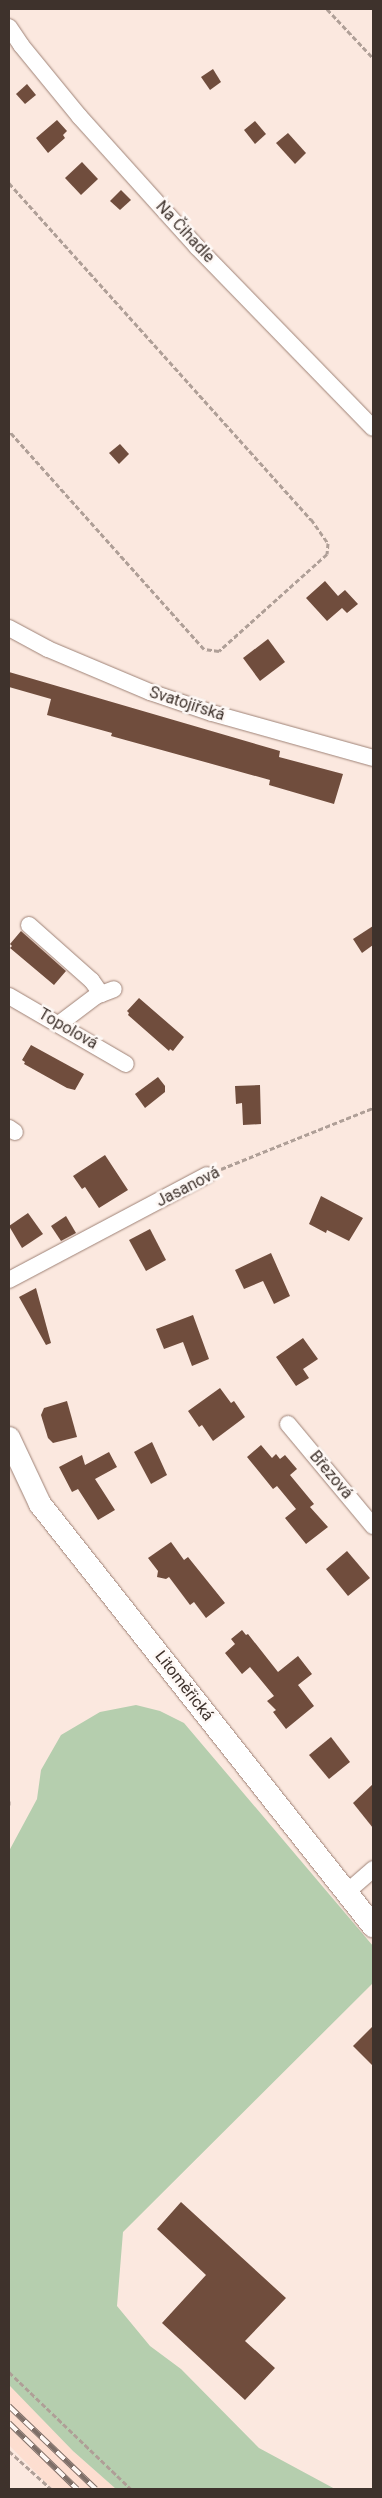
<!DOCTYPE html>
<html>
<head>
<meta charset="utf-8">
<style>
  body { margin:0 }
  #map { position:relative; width:382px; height:2498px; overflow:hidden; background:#fbe8df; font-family:Roboto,sans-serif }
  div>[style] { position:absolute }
  .built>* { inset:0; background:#fdded0 }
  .green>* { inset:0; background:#b5ceae }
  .building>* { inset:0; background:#704d3d }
  .path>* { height:3px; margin-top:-1.5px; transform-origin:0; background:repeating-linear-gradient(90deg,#af9f97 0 5px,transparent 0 7.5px) }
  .roads { filter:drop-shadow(0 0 1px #9e8276) drop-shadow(0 0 1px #9e8276) }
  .street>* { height:16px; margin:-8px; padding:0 8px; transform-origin:8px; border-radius:8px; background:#fff }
  .secondary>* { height:22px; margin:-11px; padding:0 11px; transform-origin:11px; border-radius:11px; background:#fff }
  .rail>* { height:5.5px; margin-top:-2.75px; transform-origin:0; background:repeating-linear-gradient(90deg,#fef8f5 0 11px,#7e6f68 0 22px); box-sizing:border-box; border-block:1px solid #7e6f68 }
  span { translate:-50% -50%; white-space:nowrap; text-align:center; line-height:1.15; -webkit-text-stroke:5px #fef8f5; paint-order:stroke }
  .street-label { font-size:16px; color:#3e322c }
  .frame { position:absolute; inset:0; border:10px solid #3e322c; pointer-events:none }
</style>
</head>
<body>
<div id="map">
  <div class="built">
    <i style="clip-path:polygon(9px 2385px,73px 2451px,116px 2489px,53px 2489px,45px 2482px,9px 2445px)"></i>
  </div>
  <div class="green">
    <i style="clip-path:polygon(136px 1705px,160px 1711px,184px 1723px,373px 1946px,373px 1983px,123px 2232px,117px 2306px,150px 2346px,181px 2369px,259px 2448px,335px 2489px,116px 2489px,73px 2451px,9px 2385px,9px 1851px,37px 1799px,41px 1770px,61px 1735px,100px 1712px)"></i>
  </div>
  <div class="building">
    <i style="clip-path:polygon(213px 69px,221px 82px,210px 90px,201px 77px)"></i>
    <i style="clip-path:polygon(27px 84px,36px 95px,25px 104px,16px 94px)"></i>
    <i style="clip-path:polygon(57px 120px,67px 131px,63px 135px,65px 138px,48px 153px,36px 138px)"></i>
    <i style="clip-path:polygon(255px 121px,266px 134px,255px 144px,244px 130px)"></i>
    <i style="clip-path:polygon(288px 133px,306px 153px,295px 164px,276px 143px)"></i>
    <i style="clip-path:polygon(82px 162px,98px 179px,81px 195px,65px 178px)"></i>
    <i style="clip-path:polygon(121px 190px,131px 200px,120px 210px,110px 201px)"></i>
    <i style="clip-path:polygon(120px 444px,129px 454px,119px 464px,109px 453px)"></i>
    <i style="clip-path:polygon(325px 581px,338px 596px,345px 590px,358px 604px,347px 613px,342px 608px,327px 621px,306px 598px)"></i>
    <i style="clip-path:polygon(268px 639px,285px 662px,260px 681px,243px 658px)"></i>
    <i style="clip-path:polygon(9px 672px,280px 751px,279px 757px,343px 774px,334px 804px,269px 785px,270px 780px,111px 736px,112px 733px,47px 715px,51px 699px,9px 687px)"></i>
    <i style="clip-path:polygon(373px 926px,373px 945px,362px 953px,353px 939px)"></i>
    <i style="clip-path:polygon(21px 931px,66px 971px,54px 985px,10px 948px,12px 946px,10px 944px)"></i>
    <i style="clip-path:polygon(139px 998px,184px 1037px,173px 1051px,170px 1049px,169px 1051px,128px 1015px,129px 1013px,127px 1011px)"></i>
    <i style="clip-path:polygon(31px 1045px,84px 1074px,75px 1090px,67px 1088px,24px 1064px,25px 1062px,22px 1060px)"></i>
    <i style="clip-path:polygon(158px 1077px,165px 1086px,165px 1092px,145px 1108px,135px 1094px)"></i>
    <i style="clip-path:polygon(260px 1085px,261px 1124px,243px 1125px,242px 1103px,236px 1104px,235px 1086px)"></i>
    <i style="clip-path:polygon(105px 1155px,128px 1190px,99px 1208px,85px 1187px,82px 1189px,73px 1176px)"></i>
    <i style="clip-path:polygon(321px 1196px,363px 1218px,349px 1241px,327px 1230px,326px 1233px,309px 1224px)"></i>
    <i style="clip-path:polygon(28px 1213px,43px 1234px,22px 1248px,9px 1226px)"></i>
    <i style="clip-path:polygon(66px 1216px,76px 1233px,61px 1241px,51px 1226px)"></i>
    <i style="clip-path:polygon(150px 1229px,166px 1260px,146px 1271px,129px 1240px)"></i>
    <i style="clip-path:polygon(271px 1253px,290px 1296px,274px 1304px,263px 1281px,244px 1289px,235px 1270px)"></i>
    <i style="clip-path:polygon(36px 1288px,51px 1343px,46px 1345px,19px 1297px)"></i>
    <i style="clip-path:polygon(193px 1315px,209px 1359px,192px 1366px,183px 1342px,164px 1349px,156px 1329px)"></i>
    <i style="clip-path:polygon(303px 1338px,318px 1359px,303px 1369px,309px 1378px,296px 1386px,276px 1357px)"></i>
    <i style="clip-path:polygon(220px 1388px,231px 1403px,234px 1401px,245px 1417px,213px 1441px,202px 1425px,199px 1427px,188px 1411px)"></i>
    <i style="clip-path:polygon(67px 1401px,77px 1437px,53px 1443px,48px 1438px,41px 1415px,44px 1408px)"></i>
    <i style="clip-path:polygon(152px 1442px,167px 1475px,151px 1484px,134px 1452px)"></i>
    <i style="clip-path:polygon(261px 1445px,272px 1458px,276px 1454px,280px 1459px,285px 1455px,297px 1469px,290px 1475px,314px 1504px,310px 1507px,328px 1527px,306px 1544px,285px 1518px,296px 1509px,277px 1486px,273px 1489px,247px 1457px)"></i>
    <i style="clip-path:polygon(109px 1452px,117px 1467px,95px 1479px,115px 1510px,98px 1520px,78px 1489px,72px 1492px,59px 1467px,82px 1455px,85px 1465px)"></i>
    <i style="clip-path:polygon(171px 1542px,184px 1560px,188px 1557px,225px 1603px,206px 1618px,194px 1602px,190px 1605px,169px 1577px,166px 1579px,157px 1577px,158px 1571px,148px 1558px)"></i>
    <i style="clip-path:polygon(347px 1551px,370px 1578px,348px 1596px,326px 1569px)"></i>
    <i style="clip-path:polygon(242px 1630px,246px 1635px,248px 1634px,278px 1672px,298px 1656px,312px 1674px,298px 1685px,314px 1706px,286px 1729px,273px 1712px,276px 1710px,267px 1701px,274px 1696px,250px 1667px,242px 1674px,225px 1653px,235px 1644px,231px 1639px)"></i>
    <i style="clip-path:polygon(331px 1737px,350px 1762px,329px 1779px,309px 1755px)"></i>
    <i style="clip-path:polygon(373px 1784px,373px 1828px,353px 1803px)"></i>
    <i style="clip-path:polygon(373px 2026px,373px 2066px,353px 2046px)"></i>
    <i style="clip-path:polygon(181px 2202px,286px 2298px,245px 2341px,275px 2368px,245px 2400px,162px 2323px,206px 2275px,157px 2229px)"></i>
  </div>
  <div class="path">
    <i style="left:327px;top:9px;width:67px;rotate:46.8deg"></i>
    <i style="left:9px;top:183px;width:452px;rotate:48.1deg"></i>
    <i style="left:311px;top:519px;width:29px;rotate:55deg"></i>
    <i style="left:328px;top:543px;width:11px;rotate:95deg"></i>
    <i style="left:327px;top:554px;width:145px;rotate:138.1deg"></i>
    <i style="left:219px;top:651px;width:15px;rotate:-172deg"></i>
    <i style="left:204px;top:649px;width:292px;rotate:-131.8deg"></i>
    <i style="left:221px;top:1169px;width:164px;rotate:-21.9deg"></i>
    <i style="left:9px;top:1801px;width:4px;rotate:90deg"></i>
    <i style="left:9px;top:2372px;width:169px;rotate:43.8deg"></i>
    <i style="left:9px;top:2451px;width:57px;rotate:42.1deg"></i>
  </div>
  <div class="roads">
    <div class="street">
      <i style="left:9px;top:27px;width:22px;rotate:56deg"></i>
      <i style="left:21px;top:45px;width:93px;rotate:50.7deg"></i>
      <i style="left:80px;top:117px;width:175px;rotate:48deg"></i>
      <i style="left:197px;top:247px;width:252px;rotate:45.8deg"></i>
      <i style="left:9px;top:628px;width:44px;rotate:28.3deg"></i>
      <i style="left:48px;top:649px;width:111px;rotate:22.9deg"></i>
      <i style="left:150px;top:692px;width:65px;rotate:18.7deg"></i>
      <i style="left:212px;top:713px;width:167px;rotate:15.6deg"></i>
      <i style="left:29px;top:925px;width:84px;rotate:41.6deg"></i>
      <i style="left:92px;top:981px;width:16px;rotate:55deg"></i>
      <i style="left:9px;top:996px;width:135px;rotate:30.2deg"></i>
      <i style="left:59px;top:1024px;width:46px;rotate:-37.1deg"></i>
      <i style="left:96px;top:996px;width:19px;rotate:-21deg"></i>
      <i style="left:9px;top:1128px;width:7px;rotate:34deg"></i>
      <i style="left:9px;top:1280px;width:224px;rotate:-27.9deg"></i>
      <i style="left:288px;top:1424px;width:133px;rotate:50.2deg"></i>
      <i style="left:347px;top:1892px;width:35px;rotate:-41deg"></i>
    </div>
    <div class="secondary">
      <i style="left:9px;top:1438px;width:73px;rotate:64.8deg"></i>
      <i style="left:40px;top:1504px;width:538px;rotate:51.72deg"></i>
    </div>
  </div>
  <div class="rail">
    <i style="left:9px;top:2406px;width:120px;rotate:43.7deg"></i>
    <i style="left:9px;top:2423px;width:95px;rotate:44.1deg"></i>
  </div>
  <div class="street-label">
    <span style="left:185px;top:232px;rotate:47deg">Na Čihadle</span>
    <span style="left:187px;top:704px;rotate:18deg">Svatojiřská</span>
    <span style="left:68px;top:1029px;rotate:30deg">Topolová</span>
    <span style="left:188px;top:1187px;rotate:-27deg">Jasanová</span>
    <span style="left:331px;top:1475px;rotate:50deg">Březová</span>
    <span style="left:184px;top:1686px;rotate:52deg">Litoměřická</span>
  </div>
  <div class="frame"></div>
</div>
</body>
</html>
